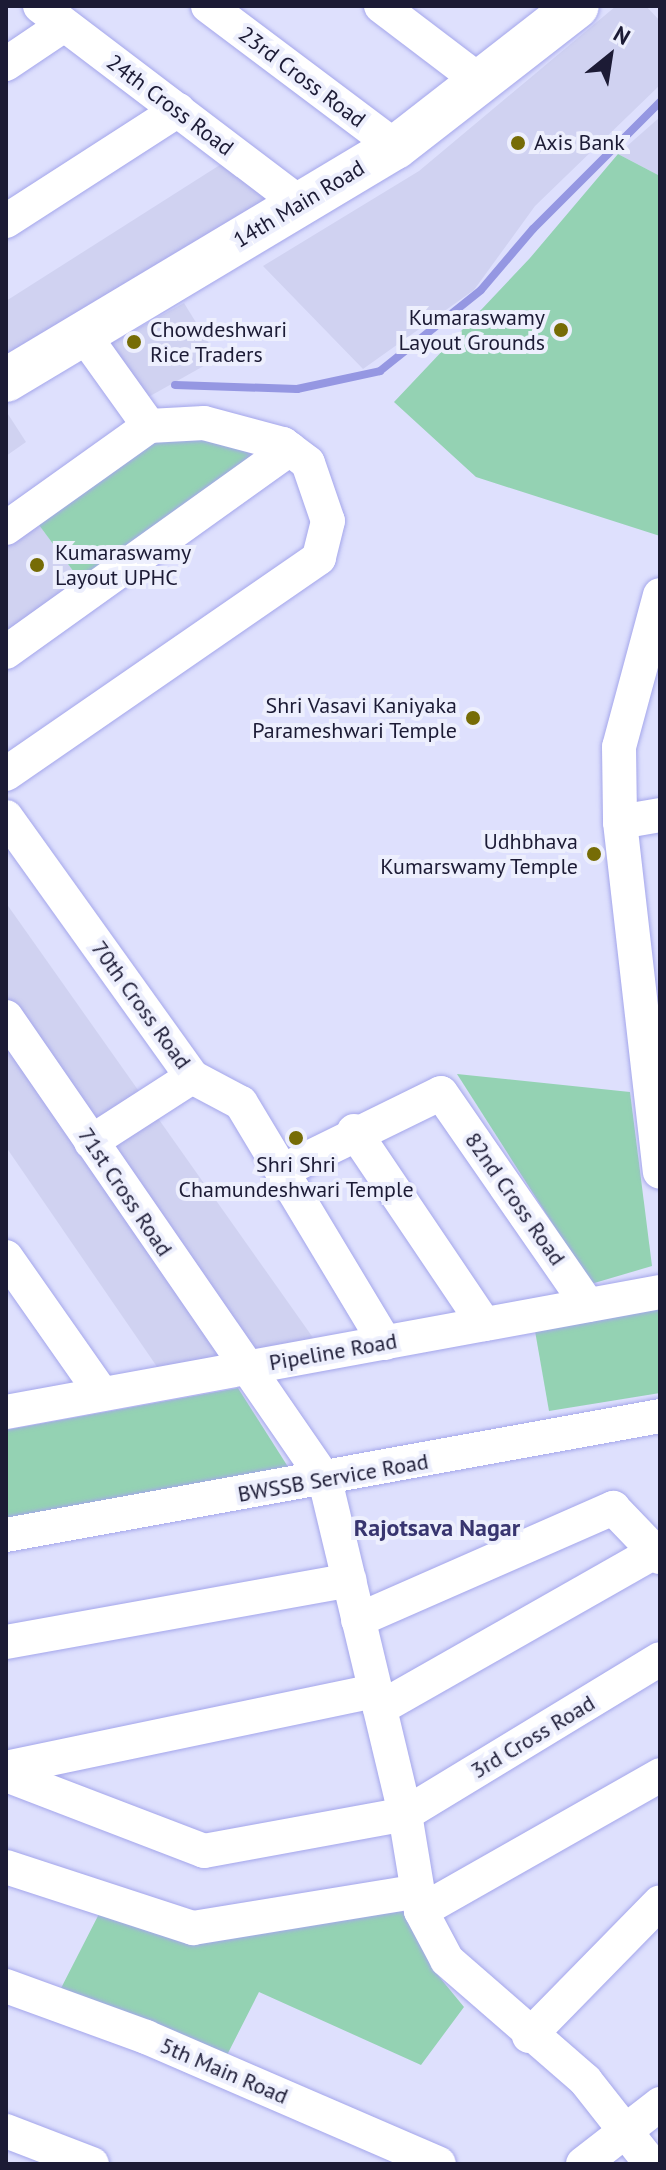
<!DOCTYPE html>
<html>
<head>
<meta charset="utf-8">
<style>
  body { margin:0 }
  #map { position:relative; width:666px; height:2170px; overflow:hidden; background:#dee0fd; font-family:"PT Sans",sans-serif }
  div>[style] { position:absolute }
  .built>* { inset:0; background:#d0d2f1 }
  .green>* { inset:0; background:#94d2b3 }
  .stream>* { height:8px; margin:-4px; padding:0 4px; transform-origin:4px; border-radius:4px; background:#9597e2 }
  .roads { filter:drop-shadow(0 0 2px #a4a6eb) drop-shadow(0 0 2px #a4a6eb) }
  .minor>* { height:34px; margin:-17px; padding:0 17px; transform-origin:17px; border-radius:17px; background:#fff }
  .major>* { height:44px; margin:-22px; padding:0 22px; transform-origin:22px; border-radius:22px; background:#fff }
  .dots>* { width:22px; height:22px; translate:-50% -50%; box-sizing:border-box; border:4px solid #edeffd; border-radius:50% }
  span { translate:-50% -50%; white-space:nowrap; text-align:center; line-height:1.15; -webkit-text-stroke:8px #edeffd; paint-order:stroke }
  .street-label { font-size:22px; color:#1c1b35 }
  .poi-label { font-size:22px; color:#1c1b35 }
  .left { translate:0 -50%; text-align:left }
  .right { translate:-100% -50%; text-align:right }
  .neighbourhood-label { font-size:24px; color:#38356f; font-weight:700 }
  .frame { position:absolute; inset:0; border:8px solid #1c1b35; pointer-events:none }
  .north { position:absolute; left:570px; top:16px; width:80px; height:80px; -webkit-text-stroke:6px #edeffd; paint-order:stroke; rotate:30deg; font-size:22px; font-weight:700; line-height:32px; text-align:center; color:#1c1b35 }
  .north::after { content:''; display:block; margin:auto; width:28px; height:36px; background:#1c1b35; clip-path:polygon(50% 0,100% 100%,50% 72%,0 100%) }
</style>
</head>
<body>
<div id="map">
  <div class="built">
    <i style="clip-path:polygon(616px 6px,646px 6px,660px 21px,660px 85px,535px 206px,474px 290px,363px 369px,263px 266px,419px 171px)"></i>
    <i style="clip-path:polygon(660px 117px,660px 176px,618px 154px)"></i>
    <i style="clip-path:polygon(223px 163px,274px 205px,6px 366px,6px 301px)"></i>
    <i style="clip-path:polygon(184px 303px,218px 358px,143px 400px,104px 347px)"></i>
    <i style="clip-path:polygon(6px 411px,26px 442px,6px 456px)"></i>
    <i style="clip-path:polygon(36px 521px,85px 587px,6px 644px,6px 543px)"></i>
    <i style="clip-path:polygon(6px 903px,321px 1349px,251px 1357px,6px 1001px)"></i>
    <i style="clip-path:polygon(6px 1041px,227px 1360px,162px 1374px,6px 1147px)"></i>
  </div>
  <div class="green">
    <i style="clip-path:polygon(618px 154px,660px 176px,660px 536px,476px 477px,394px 402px,530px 258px)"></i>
    <i style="clip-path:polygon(201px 433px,277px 451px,85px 587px,36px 521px,154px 436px)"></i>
    <i style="clip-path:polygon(457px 1074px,630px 1092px,652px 1266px,591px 1284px)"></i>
    <i style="clip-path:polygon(660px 1308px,660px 1393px,549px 1411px,535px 1331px)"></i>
    <i style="clip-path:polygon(238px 1388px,290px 1470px,6px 1519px,6px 1430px)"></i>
    <i style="clip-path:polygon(101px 1910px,192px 1935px,406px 1911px,432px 1968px,464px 2007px,421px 2065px,259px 1992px,224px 2061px,57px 1996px)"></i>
  </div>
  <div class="stream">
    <i style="left:175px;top:385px;width:122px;rotate:1.9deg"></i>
    <i style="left:297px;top:389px;width:85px;rotate:-12.2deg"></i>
    <i style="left:380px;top:371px;width:129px;rotate:-38.7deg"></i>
    <i style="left:481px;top:290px;width:80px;rotate:-49.6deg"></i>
    <i style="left:533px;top:229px;width:180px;rotate:-45deg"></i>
  </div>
  <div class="roads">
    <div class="minor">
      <i style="left:40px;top:6px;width:326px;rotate:37.2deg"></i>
      <i style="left:208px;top:6px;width:235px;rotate:36.9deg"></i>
      <i style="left:381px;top:6px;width:126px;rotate:37.2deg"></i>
      <i style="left:6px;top:64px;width:70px;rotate:-33.9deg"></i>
      <i style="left:6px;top:221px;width:205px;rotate:-32.8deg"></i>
      <i style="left:81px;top:331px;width:117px;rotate:54.4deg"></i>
      <i style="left:6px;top:528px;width:176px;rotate:-35.5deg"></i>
      <i style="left:149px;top:426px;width:55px;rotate:-3.1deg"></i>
      <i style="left:204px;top:423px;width:82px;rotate:14.9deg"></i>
      <i style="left:283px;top:444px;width:31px;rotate:37deg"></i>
      <i style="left:308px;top:463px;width:61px;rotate:71deg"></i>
      <i style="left:328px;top:521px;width:38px;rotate:104deg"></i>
      <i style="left:319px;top:558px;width:380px;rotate:145.4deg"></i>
      <i style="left:660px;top:595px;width:157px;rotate:105.1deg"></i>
      <i style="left:619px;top:747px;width:75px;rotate:89.2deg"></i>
      <i style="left:620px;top:822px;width:352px;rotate:83.5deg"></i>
      <i style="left:6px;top:652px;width:349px;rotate:-35.6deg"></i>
      <i style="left:6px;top:817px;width:320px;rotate:54.4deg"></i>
      <i style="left:192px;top:1077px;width:55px;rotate:28deg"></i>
      <i style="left:241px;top:1103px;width:280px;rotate:59deg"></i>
      <i style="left:620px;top:822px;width:41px;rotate:-9.9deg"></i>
      <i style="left:6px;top:1017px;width:562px;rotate:55.43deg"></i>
      <i style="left:325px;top:1480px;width:343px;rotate:76.5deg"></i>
      <i style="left:405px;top:1814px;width:98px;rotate:80.6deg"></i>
      <i style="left:421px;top:1911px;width:55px;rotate:62deg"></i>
      <i style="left:447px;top:1960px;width:183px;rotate:41deg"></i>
      <i style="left:585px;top:2080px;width:107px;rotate:51.8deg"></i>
      <i style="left:354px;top:1131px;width:233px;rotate:56deg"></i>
      <i style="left:91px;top:1142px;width:120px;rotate:-32.8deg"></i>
      <i style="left:282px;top:1171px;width:177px;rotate:-26.1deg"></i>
      <i style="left:441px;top:1093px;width:258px;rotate:55.3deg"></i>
      <i style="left:6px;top:1257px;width:167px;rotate:55deg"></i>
      <i style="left:6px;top:1412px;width:665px;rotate:-10.4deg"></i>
      <i style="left:6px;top:1535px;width:665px;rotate:-10.31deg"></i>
      <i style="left:358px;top:1620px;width:279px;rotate:-23.7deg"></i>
      <i style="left:613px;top:1508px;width:68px;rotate:46.2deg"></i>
      <i style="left:6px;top:1642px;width:349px;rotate:-10.2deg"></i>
      <i style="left:380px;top:1708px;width:322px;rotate:-29.6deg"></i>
      <i style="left:6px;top:1768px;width:377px;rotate:-11.8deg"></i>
      <i style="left:6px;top:1775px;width:212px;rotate:21deg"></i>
      <i style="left:204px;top:1851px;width:204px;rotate:-10.4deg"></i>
      <i style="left:405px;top:1814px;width:298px;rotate:-31.3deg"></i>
      <i style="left:6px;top:1867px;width:197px;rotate:18.1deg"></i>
      <i style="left:193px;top:1928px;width:228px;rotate:-9.3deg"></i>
      <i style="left:421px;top:1911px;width:275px;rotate:-29.6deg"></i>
      <i style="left:6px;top:1986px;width:149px;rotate:20deg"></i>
      <i style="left:146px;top:2037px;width:319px;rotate:23.4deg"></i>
      <i style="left:529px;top:2036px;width:187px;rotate:-45.6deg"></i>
      <i style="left:6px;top:2131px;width:92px;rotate:21deg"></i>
      <i style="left:583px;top:2164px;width:98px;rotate:-37.9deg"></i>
    </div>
    <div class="major">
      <i style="left:6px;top:380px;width:454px;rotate:-30.9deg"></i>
      <i style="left:396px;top:147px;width:229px;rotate:-37.9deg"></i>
    </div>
  </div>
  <div class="dots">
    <i style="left:518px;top:143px;background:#766c06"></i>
    <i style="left:561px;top:330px;background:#766c06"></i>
    <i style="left:134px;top:342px;background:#766c06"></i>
    <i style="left:37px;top:565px;background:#766c06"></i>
    <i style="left:473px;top:718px;background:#766c06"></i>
    <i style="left:594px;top:854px;background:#766c06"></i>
    <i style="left:296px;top:1138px;background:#766c06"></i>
  </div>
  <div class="street-label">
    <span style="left:302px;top:77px;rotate:37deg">23rd Cross Road</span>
    <span style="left:170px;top:105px;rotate:37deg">24th Cross Road</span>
    <span style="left:299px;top:204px;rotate:-31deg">14th Main Road</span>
    <span style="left:141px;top:1005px;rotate:54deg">70th Cross Road</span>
    <span style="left:125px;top:1192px;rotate:56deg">71st Cross Road</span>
    <span style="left:515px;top:1199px;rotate:55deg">82nd Cross Road</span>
    <span style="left:333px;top:1352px;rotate:-10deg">Pipeline Road</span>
    <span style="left:333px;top:1478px;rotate:-10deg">BWSSB Service Road</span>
    <span style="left:533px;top:1737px;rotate:-31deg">3rd Cross Road</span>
    <span style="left:224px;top:2071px;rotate:23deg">5th Main Road</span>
  </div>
  <div class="poi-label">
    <span class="left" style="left:534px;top:143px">Axis Bank</span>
    <span class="right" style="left:545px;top:330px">Kumaraswamy<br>Layout Grounds</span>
    <span class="left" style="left:150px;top:342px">Chowdeshwari<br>Rice Traders</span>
    <span class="left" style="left:55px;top:565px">Kumaraswamy<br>Layout UPHC</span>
    <span class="right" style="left:457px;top:718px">Shri Vasavi Kaniyaka<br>Parameshwari Temple</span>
    <span class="right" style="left:578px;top:854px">Udhbhava<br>Kumarswamy Temple</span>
    <span style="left:296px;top:1177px">Shri Shri<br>Chamundeshwari Temple</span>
  </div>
  <div class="neighbourhood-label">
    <span style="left:437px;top:1528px">Rajotsava Nagar</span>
  </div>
  <div class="frame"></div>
  <div class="north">N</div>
</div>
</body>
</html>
